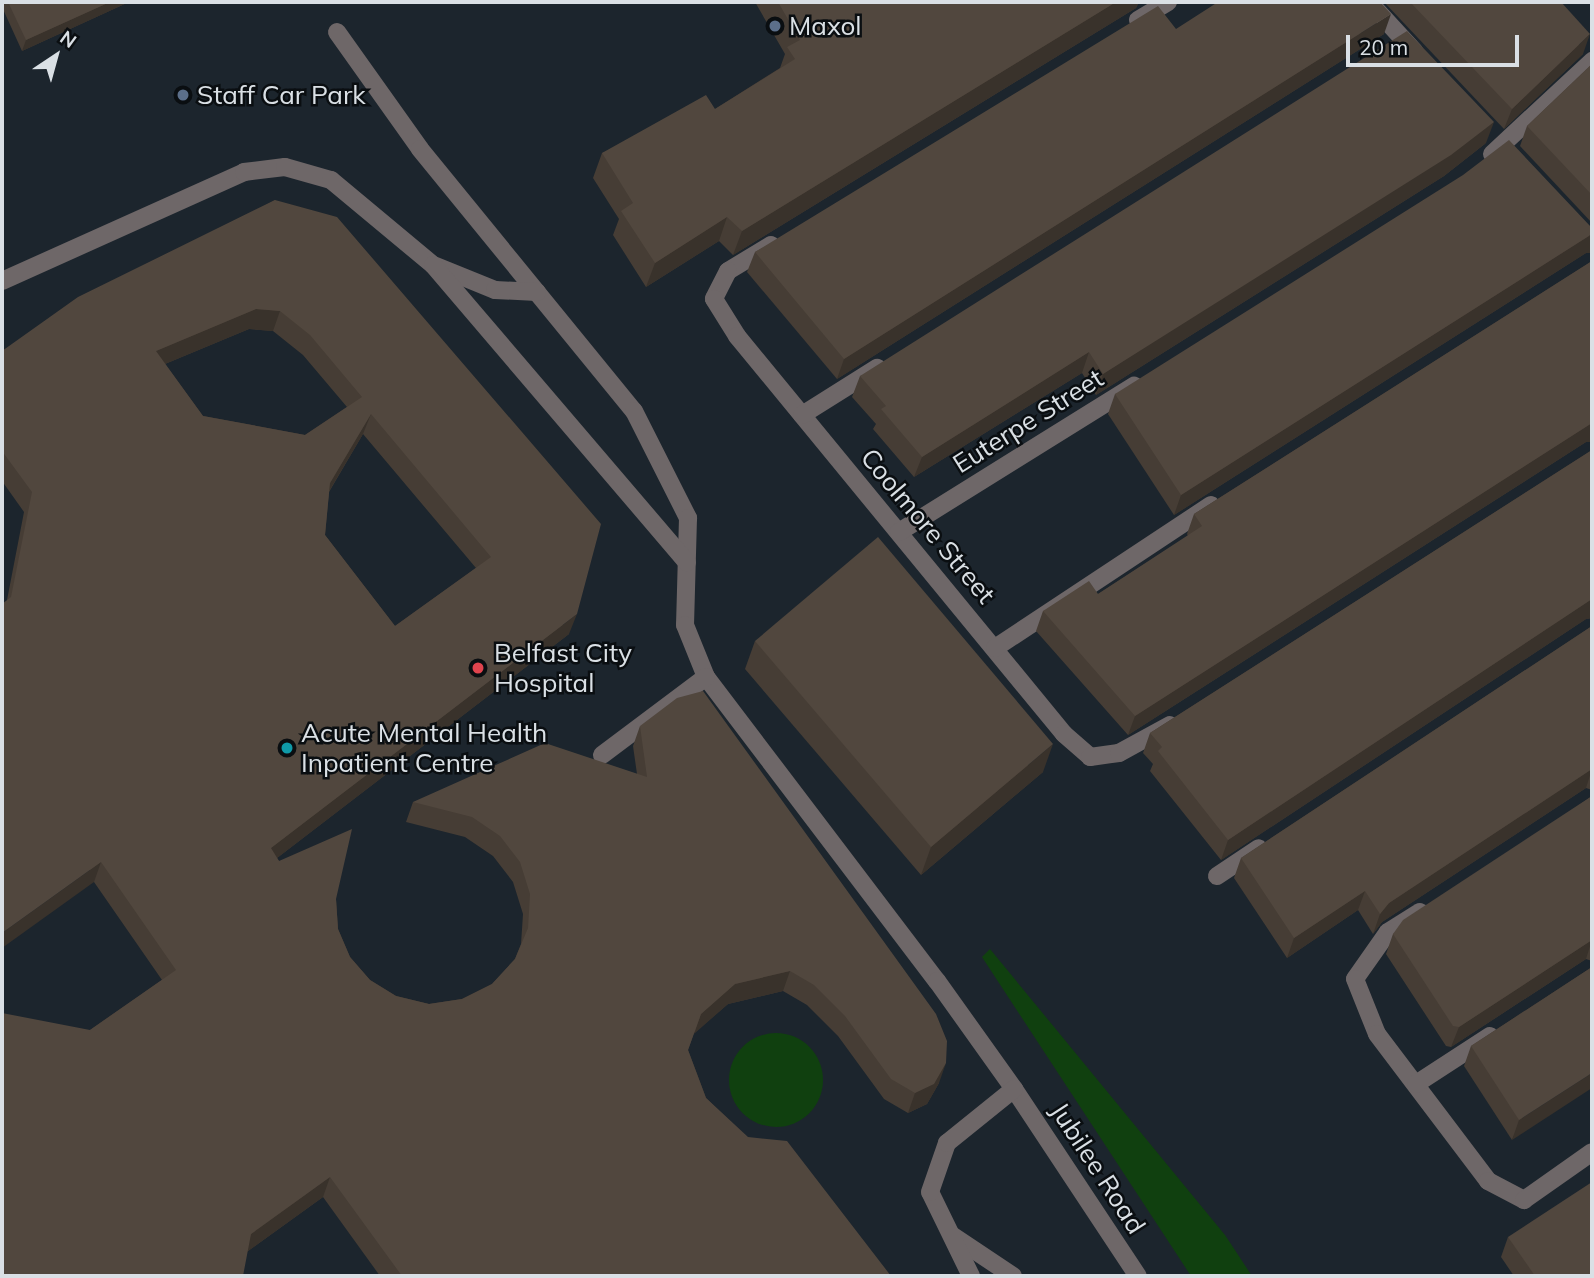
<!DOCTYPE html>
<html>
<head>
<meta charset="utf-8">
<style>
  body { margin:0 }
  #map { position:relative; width:1594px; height:1278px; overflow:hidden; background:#1c252d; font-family:Mulish,sans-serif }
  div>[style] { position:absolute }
  .green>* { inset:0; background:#10400f }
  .round { border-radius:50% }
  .minor>* { height:18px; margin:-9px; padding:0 9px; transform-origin:9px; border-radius:9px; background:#6e6768 }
  .wall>* { inset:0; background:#463d35 }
  .shaded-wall>* { inset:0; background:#39322b }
  .building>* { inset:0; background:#51473e }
  .dots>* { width:19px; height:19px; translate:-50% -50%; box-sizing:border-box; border:4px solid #0a0e11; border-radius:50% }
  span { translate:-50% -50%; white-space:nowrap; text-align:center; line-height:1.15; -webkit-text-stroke:5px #0a0e11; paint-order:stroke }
  .poi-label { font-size:26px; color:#dae0e5 }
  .left { translate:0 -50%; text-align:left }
  .street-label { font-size:26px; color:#dae0e5 }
  .frame { position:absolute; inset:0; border:4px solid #dae0e5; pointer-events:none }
  .north { position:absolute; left:21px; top:21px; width:70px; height:70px; -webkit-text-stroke:5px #0a0e11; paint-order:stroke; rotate:36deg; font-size:19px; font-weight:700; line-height:28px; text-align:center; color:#dae0e5 }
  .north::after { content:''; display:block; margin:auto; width:24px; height:32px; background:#dae0e5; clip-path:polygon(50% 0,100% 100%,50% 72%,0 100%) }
  .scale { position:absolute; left:1346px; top:35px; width:173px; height:32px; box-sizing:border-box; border:4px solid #dae0e5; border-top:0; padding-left:9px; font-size:21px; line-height:24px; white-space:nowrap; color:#dae0e5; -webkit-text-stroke:5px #0a0e11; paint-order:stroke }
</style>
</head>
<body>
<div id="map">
  <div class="green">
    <i style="clip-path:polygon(990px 949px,1225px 1235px,1252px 1276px,1191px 1276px,982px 957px)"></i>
    <i class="round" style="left:729px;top:1033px;width:94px;height:94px"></i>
  </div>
  <div class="minor">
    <i style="left:1369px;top:2px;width:67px;rotate:47.4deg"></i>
    <i style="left:1138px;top:20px;width:35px;rotate:-31deg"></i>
    <i style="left:337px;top:32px;width:143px;rotate:54.6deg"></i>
    <i style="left:420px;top:149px;width:338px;rotate:50.8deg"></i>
    <i style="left:634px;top:411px;width:120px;rotate:63.2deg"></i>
    <i style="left:688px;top:518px;width:107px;rotate:91.6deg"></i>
    <i style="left:685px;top:625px;width:56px;rotate:68deg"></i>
    <i style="left:706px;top:677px;width:382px;rotate:52.8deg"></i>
    <i style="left:937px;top:981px;width:133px;rotate:54.5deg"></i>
    <i style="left:1014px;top:1089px;width:224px;rotate:56.5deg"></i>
    <i style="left:1492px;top:154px;width:137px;rotate:-42.9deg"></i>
    <i style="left:771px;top:245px;width:50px;rotate:148.8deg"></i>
    <i style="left:728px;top:271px;width:31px;rotate:117deg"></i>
    <i style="left:714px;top:299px;width:44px;rotate:58.1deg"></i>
    <i style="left:737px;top:336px;width:515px;rotate:50.59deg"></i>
    <i style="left:1064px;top:734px;width:35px;rotate:41deg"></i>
    <i style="left:1090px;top:757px;width:29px;rotate:-8deg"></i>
    <i style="left:1119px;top:753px;width:58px;rotate:-28.8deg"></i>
    <i style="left:436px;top:266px;width:64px;rotate:22.1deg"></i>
    <i style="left:495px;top:290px;width:42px;rotate:2.7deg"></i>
    <i style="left:2px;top:281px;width:265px;rotate:-24.2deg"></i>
    <i style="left:244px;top:172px;width:41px;rotate:-7deg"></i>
    <i style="left:285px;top:167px;width:48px;rotate:15.8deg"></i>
    <i style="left:331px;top:180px;width:133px;rotate:39.8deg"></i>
    <i style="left:433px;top:265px;width:391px;rotate:49.5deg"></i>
    <i style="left:802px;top:415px;width:89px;rotate:-32.1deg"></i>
    <i style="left:899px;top:532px;width:277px;rotate:-31.9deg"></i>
    <i style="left:995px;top:648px;width:259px;rotate:-33.5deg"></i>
    <i style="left:602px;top:755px;width:130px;rotate:-36.9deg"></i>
    <i style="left:1217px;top:876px;width:50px;rotate:-33.7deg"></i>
    <i style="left:1420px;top:912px;width:38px;rotate:148deg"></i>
    <i style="left:1388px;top:932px;width:57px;rotate:125.1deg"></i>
    <i style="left:1355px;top:979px;width:59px;rotate:68.2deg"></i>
    <i style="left:1377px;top:1034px;width:184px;rotate:52.9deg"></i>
    <i style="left:1488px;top:1181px;width:41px;rotate:27.8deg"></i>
    <i style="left:1524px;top:1200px;width:83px;rotate:-35.2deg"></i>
    <i style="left:1416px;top:1084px;width:88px;rotate:-33deg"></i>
    <i style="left:953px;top:1236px;width:72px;rotate:33.7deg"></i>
    <i style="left:971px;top:1276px;width:93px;rotate:-116deg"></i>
    <i style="left:930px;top:1192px;width:52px;rotate:-70.9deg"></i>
    <i style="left:947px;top:1143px;width:86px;rotate:-38.9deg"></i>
  </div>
  <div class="wall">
    <i style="clip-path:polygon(2px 2px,129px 2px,22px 51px,2px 7px)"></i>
    <i style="clip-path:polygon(755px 2px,1139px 2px,1136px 8px,733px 255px,719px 241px,646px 287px,613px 235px,619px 219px,593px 178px,602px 153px,715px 109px,780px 68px,785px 54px)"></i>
    <i style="clip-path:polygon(1384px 2px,1561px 2px,1583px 54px,1504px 129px)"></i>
    <i style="clip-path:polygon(1176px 29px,1384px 34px,837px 379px,747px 272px,755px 252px)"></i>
    <i style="clip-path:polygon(1592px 64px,1592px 223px,1520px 146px,1527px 126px)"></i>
    <i style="clip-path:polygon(1486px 143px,1444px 176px,1096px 395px,1082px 373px,914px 477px,873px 429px,876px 424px,852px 397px,860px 376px)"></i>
    <i style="clip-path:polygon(evenodd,275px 200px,569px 634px,277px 858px,279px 861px,336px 899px,338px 929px,350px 957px,370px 980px,396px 996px,429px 1004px,462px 999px,492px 984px,515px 959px,521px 944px,523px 914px,513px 882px,493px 856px,465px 837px,406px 822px,413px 802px,637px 774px,633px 746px,640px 726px,939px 1083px,927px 1104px,908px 1113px,884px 1099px,838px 1036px,807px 1005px,783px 991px,728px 1004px,694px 1033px,688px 1050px,706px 1098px,891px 1276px,380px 1276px,323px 1197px,248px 1251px,90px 1030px,162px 980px,94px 882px,7px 600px,24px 512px,2px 481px,2px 351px,275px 200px,249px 329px,273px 331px,303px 355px,347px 407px,305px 435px,203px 416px,165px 364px,249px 329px,275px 200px,363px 434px,476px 568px,395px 626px,325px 535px,329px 492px,363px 434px)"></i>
    <i style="clip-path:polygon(1591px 227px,1586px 253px,1174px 515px,1108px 414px,1115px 394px)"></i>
    <i style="clip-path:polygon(1592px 261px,1592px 442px,1586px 442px,1128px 735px,1036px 631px,1043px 611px,1098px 594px,1188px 536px,1187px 534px,1194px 514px)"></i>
    <i style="clip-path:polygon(1592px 450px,1592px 618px,1586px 619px,1221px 860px,1150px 771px,1153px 764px,1143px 753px,1150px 733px)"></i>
    <i style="clip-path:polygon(1592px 626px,1592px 790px,1586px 788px,1382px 922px,1373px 934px,1358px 910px,1287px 958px,1234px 878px,1241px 858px)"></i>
    <i style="clip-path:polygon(755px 641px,1043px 772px,921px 875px,745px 669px)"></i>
    <i style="clip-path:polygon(1592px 796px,1592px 961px,1586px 959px,1451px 1047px,1446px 1046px,1386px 954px,1393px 934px)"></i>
    <i style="clip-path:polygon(1592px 967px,1512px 1140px,1464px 1066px,1471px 1046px)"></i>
    <i style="clip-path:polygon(1508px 1237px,1592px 1276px,1514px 1276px,1501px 1257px)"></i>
  </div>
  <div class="shaded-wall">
    <i style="clip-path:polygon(110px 2px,129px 2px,22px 51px,26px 40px)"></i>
    <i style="clip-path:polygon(1116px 2px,1139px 2px,1136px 8px,733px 255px,742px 231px)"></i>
    <i style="clip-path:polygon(1391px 14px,1384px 34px,837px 379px,844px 359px)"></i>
    <i style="clip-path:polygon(1590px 34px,1583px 54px,1504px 129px,1512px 109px)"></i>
    <i style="clip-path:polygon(1494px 122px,1486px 143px,1444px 176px,1096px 395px,1103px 374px)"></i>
    <i style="clip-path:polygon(727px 217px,719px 241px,646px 287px,655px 263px)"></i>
    <i style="clip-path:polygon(1592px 234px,1592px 253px,1586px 253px,1174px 515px,1181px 495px)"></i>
    <i style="clip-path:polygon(256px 309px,280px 311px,273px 331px,249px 329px,148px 371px,156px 351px)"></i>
    <i style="clip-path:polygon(1089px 352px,1082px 373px,914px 477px,922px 457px)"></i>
    <i style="clip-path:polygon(371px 414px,363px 434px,322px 503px,330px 483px)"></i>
    <i style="clip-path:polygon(1592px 423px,1592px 442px,1586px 442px,1128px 735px,1135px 716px)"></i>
    <i style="clip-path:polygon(1592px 599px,1592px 618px,1586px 619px,1221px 860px,1228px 840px)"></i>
    <i style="clip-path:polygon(577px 614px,569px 634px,264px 868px,271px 848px)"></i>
    <i style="clip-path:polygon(1053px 744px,1043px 772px,921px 875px,931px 847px)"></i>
    <i style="clip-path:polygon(1592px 769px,1586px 788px,1382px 922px,1373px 934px,1380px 914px,1389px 903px)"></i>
    <i style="clip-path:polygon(101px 862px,94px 882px,2px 948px,2px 933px)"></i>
    <i style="clip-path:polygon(1365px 891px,1358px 910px,1287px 958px,1294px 938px)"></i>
    <i style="clip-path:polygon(1592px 940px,1586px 959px,1451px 1047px,1459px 1027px)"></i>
    <i style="clip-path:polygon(790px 971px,783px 991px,728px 1004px,694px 1034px,701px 1014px,735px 984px)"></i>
    <i style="clip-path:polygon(946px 1063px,939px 1083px,927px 1104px,908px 1113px,915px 1093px)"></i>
    <i style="clip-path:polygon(1592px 1073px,1592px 1088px,1512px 1140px,1519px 1120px)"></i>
    <i style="clip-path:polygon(330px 1177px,323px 1197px,244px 1254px,251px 1234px)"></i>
  </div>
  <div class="building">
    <i style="clip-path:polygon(8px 2px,110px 2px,26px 40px)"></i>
    <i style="clip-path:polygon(778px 2px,1116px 2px,742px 231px,727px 217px,655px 263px,621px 211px,633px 203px,602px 153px,706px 95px,715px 109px,795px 59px,787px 47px,800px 40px)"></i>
    <i style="clip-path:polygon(1218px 2px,1380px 2px,1391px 14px,844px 359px,755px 252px,1158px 6px,1176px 29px)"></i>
    <i style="clip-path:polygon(1410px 2px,1561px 2px,1590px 34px,1512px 109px)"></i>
    <i style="clip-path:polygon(1407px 31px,1494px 122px,1451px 155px,1103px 374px,1089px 352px,922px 457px,881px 409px,886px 406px,860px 376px)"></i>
    <i style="clip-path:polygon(1592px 64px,1592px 195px,1527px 126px)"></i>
    <i style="clip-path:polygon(1509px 140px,1591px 227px,1592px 227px,1592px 234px,1181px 495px,1115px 394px,1463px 175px)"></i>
    <i style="clip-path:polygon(evenodd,275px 200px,337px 217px,601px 524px,577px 614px,271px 848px,279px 861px,352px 829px,336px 899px,338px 929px,350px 957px,370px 980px,396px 996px,429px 1004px,462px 999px,492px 984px,515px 959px,528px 928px,530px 894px,520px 862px,500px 836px,472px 817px,413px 802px,545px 743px,647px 777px,640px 726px,677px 698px,703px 691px,936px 1014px,947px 1041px,946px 1063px,934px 1084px,915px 1093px,891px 1079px,845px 1016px,814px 985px,790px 971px,735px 984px,701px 1014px,688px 1050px,706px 1098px,748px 1137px,787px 1141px,891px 1276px,402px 1276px,330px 1177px,251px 1234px,243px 1276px,2px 1276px,2px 1013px,90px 1030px,176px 970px,101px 862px,2px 933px,2px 604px,11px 597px,32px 492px,2px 451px,2px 351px,78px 297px,275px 200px,256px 309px,280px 311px,310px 335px,362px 397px,305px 435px,203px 416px,156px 351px,256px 309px,275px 200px,371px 414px,491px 557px,395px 626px,325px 535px,330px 483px,371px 414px)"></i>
    <i style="clip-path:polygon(1592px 261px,1592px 423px,1135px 716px,1043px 611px,1089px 581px,1098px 594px,1202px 526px,1194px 514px)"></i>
    <i style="clip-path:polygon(1592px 450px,1592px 599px,1228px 840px,1158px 751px,1162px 747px,1150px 733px)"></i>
    <i style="clip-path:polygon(878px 537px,1053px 744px,931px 847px,755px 641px)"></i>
    <i style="clip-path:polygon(1592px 626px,1592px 769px,1389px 903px,1380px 914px,1365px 891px,1294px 938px,1241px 858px)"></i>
    <i style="clip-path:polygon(1592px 796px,1592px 940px,1459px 1027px,1453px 1026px,1393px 934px,1403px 920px)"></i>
    <i style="clip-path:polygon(1592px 967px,1592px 1073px,1519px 1120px,1471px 1046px)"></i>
    <i style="clip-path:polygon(1592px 1182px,1592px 1276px,1535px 1276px,1508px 1237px)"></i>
  </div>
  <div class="dots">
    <i style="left:775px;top:26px;background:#5c6f8a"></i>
    <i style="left:183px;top:95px;background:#5c6f8a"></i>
    <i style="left:478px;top:668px;background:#e0444e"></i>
    <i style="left:287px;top:748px;background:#0f9aa8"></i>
  </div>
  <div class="poi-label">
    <span class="left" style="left:789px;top:26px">Maxol</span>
    <span class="left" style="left:197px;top:95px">Staff Car Park</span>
    <span class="left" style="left:494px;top:668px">Belfast City<br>Hospital</span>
    <span class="left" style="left:301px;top:748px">Acute Mental Health<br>Inpatient Centre</span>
  </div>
  <div class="street-label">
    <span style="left:1028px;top:421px;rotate:-32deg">Euterpe Street</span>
    <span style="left:928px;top:526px;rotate:50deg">Coolmore Street</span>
    <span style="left:1098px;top:1168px;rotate:57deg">Jubilee Road</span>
  </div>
  <div class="frame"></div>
  <div class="north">N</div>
  <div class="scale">20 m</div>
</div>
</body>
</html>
